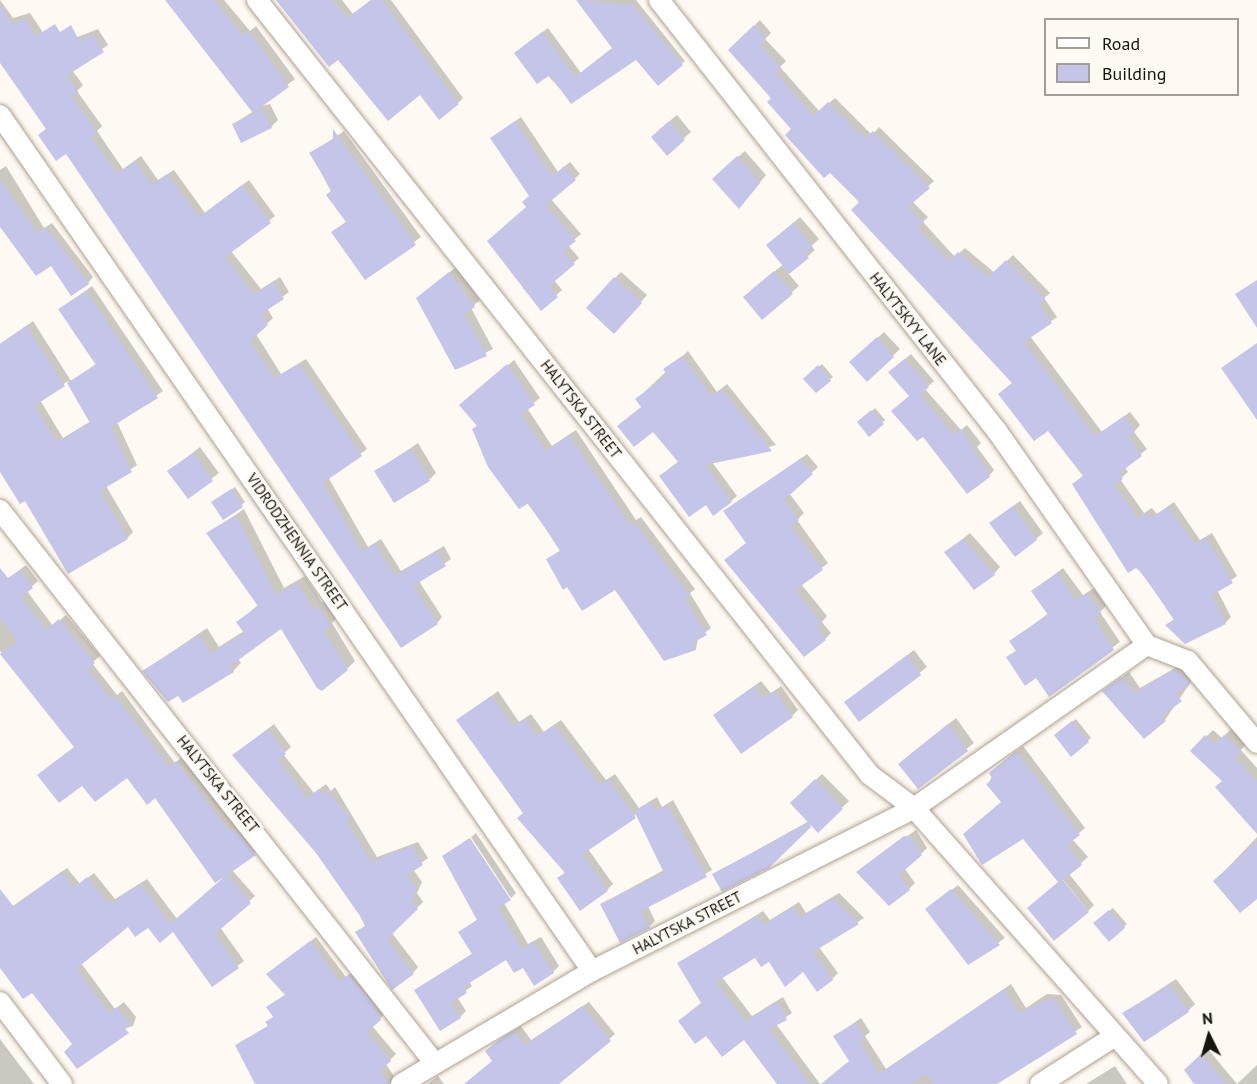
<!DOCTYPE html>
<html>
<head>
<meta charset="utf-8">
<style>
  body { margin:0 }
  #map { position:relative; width:1257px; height:1084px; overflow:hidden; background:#fef9f2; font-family:"PT Sans",sans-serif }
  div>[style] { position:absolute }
  .shadow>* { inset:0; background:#0003 }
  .building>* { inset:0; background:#c5c5ea }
  .roads { filter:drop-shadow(0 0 2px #ada192) drop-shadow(0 0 2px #ada192) }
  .minor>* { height:20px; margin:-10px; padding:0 10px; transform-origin:10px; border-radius:10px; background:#fff }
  span { translate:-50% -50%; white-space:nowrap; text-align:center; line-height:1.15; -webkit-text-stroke:6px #fef9f2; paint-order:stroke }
  .street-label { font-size:15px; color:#18140e }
  .legend { position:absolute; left:1044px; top:18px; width:195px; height:78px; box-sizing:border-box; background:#fef9f2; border:2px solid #a29d97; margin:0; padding:8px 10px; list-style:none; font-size:18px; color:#18140e }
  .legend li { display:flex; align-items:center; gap:12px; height:30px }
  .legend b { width:30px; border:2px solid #a29d97 }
  .north { position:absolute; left:1179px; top:1006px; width:60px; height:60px; -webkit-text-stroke:4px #fef9f2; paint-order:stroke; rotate:355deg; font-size:16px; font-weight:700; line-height:24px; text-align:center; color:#18140e }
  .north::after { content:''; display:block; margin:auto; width:21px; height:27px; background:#18140e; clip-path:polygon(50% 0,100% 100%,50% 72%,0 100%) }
</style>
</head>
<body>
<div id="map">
  <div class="shadow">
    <i style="clip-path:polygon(0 0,13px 18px,30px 13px,42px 31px,36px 53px,98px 29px,108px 45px,72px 70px,83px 85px,77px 91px,102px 126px,97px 131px,123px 169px,141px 156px,158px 180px,174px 170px,205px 213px,249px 180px,275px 216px,231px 251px,261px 289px,280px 277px,289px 292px,267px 308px,273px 318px,256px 334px,281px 374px,306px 359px,367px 449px,328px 477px,368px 547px,381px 539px,401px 571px,444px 546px,451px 559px,419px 581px,442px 617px,437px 623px,402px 646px,67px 152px,40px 135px,47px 128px,0 60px)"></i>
    <i style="clip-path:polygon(167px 0,224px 0,250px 31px,256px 26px,295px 79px,258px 107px,270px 104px,278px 120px,271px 127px,233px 124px,254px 111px)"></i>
    <i style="clip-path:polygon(287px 0,342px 0,353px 14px,371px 0,391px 0,463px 98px,458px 103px,421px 93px)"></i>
    <i style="clip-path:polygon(578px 0,636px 0,685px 61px,678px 67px,637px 58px,572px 102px,522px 47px,548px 28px,581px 73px,613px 48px)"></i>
    <i style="clip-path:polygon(760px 20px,771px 33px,765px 39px,786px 61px,780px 67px,819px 111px,835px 98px,872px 135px,879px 127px,934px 181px,912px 201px,928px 217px,923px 222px,955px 257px,965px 248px,995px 273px,1013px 255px,1050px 293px,1044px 298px,1057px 317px,1030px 336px,1102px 432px,1130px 412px,1140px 425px,1134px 432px,1147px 449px,1125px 467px,1128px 472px,1120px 479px,1144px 513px,1152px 508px,1157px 514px,1174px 502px,1200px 540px,1212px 533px,1237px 576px,1217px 590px,1231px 617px,1225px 623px,1204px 633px,1167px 625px,1175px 618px,1074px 484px,1084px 475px,1013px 383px,730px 50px)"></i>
    <i style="clip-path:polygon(677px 115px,691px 132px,667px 153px,659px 130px)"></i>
    <i style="clip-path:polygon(521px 117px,558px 172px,570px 162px,580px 174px,551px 199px,581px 234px,568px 245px,579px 258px,554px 280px,562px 290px,541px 309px,523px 288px,531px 195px,492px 138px)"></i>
    <i style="clip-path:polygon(344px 131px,421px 237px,365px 278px,333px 232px,347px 221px,311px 154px)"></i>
    <i style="clip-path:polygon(745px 151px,766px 175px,745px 201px,720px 172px)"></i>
    <i style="clip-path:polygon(6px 166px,44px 228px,52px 223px,93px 277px,88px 283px,51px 264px,0 223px,0 170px)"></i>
    <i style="clip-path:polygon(800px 217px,819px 239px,811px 246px,815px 250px,788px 273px,799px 286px,762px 318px,751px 290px,784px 264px,775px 239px)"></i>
    <i style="clip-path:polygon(456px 267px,480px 300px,471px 308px,493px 349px,455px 368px,418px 298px)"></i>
    <i style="clip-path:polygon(621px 272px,647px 295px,620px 325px,615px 278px)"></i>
    <i style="clip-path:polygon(evenodd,92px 286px,163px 391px,117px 422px,137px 465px,106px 486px,133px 532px,127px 538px,32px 508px,0 469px,0 344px,33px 321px,71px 381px,96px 364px,60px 309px,92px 286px,68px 381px,91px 421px,63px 438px,40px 400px,68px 381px)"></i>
    <i style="clip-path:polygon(884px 332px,900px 349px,867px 380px,858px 356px)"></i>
    <i style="clip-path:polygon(688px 351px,717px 392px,727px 384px,776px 445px,712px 462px,737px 496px,731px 501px,706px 503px,661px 476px,679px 461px,637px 399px)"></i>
    <i style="clip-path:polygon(911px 354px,934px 381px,925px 389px,961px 430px,967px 425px,981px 443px,977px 447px,994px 470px,989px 476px,911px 395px,896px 366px)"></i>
    <i style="clip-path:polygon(514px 360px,540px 398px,527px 408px,552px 446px,576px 430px,636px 520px,641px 517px,695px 589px,690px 593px,711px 628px,698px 638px,696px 649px,665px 659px,615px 588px,548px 559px,561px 550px,474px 429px,478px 425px,467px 399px)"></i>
    <i style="clip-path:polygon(822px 364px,833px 377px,816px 391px,805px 379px)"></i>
    <i style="clip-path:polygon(875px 408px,885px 420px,869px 435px,859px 422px)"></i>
    <i style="clip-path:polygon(418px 443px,436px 473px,429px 480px,376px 471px)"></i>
    <i style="clip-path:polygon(200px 447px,219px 473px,188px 497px,169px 471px)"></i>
    <i style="clip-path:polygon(807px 454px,818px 467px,789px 493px,804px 513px,797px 520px,828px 563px,801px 584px,827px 616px,822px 622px,831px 633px,825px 639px,726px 560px,747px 543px,725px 511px)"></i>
    <i style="clip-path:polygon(235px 487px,245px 502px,223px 518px,216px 500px)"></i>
    <i style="clip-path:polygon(1020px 501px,1043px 533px,1036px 539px,998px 517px)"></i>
    <i style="clip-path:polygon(244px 509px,284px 588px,305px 576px,322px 603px,327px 601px,337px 618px,332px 623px,355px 661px,347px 669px,281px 626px,238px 658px,241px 663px,233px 671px,144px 671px,207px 628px,219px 647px,244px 631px,238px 622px,259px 604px,208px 534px)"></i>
    <i style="clip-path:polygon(970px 533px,1000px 567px,994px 574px,946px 552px)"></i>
    <i style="clip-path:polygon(26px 565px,38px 581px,27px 591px,53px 626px,66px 615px,100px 656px,92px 663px,117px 695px,122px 691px,175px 763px,183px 756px,237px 828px,242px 824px,261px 848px,232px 870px,255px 896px,220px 927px,244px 961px,212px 985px,173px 930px,128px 925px,81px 963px,115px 1009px,124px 1002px,136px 1017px,133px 1026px,74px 1044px,0 950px,0 915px,67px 868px,80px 884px,94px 873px,115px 899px,147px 879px,177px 919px,225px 877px,155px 796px,76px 746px,0 651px,0 585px)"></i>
    <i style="clip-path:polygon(1063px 568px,1083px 595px,1094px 588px,1106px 606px,1100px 612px,1120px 642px,1049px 695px,1037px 676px,1008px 657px,1017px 650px,1011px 641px,1049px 613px,1033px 591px)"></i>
    <i style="clip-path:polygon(914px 650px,927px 667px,860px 719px,846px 702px)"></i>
    <i style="clip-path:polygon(1182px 664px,1195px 676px,1165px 720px,1104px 691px,1129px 672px,1140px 688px)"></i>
    <i style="clip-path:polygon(761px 681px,771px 693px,781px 686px,798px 710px,792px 716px,715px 715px)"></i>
    <i style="clip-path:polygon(498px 691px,519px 722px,531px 714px,544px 732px,561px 720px,606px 780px,615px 774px,639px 808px,657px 797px,662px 807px,673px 800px,712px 870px,648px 906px,655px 921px,649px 927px,601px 904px,664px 870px,637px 814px,588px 849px,613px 884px,607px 890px,559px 878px,566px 872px,458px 721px)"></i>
    <i style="clip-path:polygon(956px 718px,974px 743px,919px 787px,907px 757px)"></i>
    <i style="clip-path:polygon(1076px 719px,1091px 738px,1072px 754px,1059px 732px)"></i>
    <i style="clip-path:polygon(274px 724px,291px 747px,283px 754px,314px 793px,326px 784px,331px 791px,335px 787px,377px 857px,418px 842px,428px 858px,413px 869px,422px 882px,417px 893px,423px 902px,392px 933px,418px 967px,413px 973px,357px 933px,366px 925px,361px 915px,317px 852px,234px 755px)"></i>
    <i style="clip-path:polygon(1231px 729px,1247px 743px,1241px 750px,1257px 768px,1257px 832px,1224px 781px,1192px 751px,1213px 730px,1222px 738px)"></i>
    <i style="clip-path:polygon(1023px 746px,1085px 828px,1072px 839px,1088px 857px,1069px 874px,1094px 905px,1088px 911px,988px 784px,997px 767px)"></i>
    <i style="clip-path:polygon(822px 774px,849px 801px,818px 830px,812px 823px,768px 867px,714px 874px,809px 821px,792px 803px)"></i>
    <i style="clip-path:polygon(916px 830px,927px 848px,905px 869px,915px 883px,909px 889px,864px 866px)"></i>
    <i style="clip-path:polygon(476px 833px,516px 893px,511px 898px,471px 837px)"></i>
    <i style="clip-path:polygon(1257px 837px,1257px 898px,1215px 881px)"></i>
    <i style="clip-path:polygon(468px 839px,509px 900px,504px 903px,528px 944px,541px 937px,559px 966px,553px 972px,506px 957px,469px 981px,472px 986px,457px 997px,466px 1011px,460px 1017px,416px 990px,473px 953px,460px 932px,478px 919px,444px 856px)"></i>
    <i style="clip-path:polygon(958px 885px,1005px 938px,969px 963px,933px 904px)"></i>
    <i style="clip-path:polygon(839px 893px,864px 918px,819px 947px,838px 973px,832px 979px,756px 956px,722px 977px,752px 1016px,783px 997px,792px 1013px,776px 1024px,820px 1084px,779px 1084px,745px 1038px,702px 1003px,679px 963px,763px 911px,770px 920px,799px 902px,806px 913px)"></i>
    <i style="clip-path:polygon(1113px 908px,1127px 924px,1124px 927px,1098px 920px)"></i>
    <i style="clip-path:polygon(316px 937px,346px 977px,356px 969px,386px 1013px,372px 1026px,396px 1054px,386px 1064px,399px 1084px,257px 1084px,237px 1046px,269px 1025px,274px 1015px,268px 1007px,286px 994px,268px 974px)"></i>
    <i style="clip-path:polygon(1176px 979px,1195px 1004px,1188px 1011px,1124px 1013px)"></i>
    <i style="clip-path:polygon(1011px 984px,1026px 1008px,1047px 994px,1061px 995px,1082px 1027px,991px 1084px,822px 1084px,850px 1061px,835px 1036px,861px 1018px,870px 1032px,865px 1036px,886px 1069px)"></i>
    <i style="clip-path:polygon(589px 1002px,615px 1034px,556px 1084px,465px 1084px,494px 1061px,487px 1051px,508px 1034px,521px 1026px,531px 1040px)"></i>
    <i style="clip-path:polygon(0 1039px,34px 1084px,0 1084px)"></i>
    <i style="clip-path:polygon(1208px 1049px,1237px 1084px,1257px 1065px,1257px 1084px,1197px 1084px,1192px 1064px)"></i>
    <i style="clip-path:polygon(1115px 1066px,1127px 1084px,1086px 1084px)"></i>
    <i style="clip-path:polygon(438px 1076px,444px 1084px,427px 1084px)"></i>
  </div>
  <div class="building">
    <i style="clip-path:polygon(165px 0,214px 0,243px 36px,249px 31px,289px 87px,253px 113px)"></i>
    <i style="clip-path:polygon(276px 0,332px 0,347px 18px,371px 0,382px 0,459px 104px,439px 120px,420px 95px,388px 121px,338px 60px,329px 67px)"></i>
    <i style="clip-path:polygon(576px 0,633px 5px,683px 65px,658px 86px,636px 60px,571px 104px,550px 75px,537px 84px,514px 53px,542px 32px,575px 77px,612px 48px)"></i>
    <i style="clip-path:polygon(0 5px,13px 25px,24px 18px,36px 36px,55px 24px,60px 32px,71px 25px,80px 42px,92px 34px,104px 52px,66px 76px,78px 92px,72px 97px,97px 133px,91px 137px,117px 174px,135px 161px,152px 185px,167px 174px,199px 217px,242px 185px,271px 223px,225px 257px,254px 294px,273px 282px,284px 299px,261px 314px,268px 325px,250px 341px,275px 378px,299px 364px,362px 456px,323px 483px,362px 552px,375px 543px,395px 576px,437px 551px,446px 566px,413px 586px,438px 624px,401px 648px,66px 154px,56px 161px,38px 135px,46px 129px,0 63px)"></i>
    <i style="clip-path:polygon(754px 25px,766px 39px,760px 45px,781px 68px,776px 73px,813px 116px,828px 102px,865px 139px,873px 131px,930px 188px,908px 207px,924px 223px,918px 229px,949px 261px,958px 252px,988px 277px,1006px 260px,1045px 299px,1039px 304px,1052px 323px,1024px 342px,1095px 436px,1124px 416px,1135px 432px,1128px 437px,1142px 456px,1119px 473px,1123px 479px,1114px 485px,1138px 518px,1146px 512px,1150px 518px,1168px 507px,1194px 544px,1206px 538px,1233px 583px,1212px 595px,1226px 624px,1185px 644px,1165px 625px,1174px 620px,1142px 573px,1136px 568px,1128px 573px,1072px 484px,1083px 476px,1048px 431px,1034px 441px,998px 394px,1012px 383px,851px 210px,859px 202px,830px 173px,824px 178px,785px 135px,791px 129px,767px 102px,771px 98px,728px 50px)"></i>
    <i style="clip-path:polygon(263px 109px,272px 128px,241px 143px,232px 124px)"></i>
    <i style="clip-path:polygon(515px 121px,552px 177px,564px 166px,576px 180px,546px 205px,576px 241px,563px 251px,575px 264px,549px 286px,558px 297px,541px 311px,487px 241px,526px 207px,522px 202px,529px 196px,490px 138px)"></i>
    <i style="clip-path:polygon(669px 121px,685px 140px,667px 156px,651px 137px)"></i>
    <i style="clip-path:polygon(333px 129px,416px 245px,365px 280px,331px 232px,346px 222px,326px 195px,332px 190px,309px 153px,333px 139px)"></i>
    <i style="clip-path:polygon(737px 156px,760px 183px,739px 209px,712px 179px)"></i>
    <i style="clip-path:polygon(0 180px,38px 233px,46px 227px,89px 284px,71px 296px,51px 266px,36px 276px,0 227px)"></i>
    <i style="clip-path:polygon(793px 223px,813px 247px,805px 253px,809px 258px,789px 274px,766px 245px)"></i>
    <i style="clip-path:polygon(774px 271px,793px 294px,762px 320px,743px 297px)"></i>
    <i style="clip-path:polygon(449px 272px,475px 307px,464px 314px,487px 356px,455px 370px,416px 298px)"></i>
    <i style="clip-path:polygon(614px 277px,642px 303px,614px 334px,586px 308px)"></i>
    <i style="clip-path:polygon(1257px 280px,1257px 328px,1235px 294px)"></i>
    <i style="clip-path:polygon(86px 291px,158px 398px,111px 427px,132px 472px,100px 491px,128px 539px,68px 574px,25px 501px,20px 504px,0 472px,0 344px,26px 326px,65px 386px,34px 406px,57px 442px,90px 423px,67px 383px,96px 365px,58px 309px)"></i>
    <i style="clip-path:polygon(877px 337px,894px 357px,867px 382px,849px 362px)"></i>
    <i style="clip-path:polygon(1257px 343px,1257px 420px,1221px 368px)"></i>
    <i style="clip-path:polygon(682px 356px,711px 396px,721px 389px,772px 451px,705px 465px,732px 502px,713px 516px,706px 505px,689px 517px,659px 476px,678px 462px,653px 432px,634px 447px,617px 426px,641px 407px,635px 399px,667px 375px,663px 369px)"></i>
    <i style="clip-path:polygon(905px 359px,929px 387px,920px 395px,954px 435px,961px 429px,990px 477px,967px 494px,923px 437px,917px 441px,891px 411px,909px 396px,888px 372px)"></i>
    <i style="clip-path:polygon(507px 364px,535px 405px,521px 414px,546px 451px,569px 435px,630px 525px,634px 522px,690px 596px,685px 600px,707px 635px,692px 643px,696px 650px,664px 661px,615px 590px,582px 611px,567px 587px,563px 590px,546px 559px,560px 551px,529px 503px,519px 509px,488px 467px,472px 429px,477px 426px,459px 405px)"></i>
    <i style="clip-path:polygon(818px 365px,831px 381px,816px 393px,803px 379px)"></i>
    <i style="clip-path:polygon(871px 410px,884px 424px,869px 437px,857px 422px)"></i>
    <i style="clip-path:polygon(411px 449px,430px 481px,394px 503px,374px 471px)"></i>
    <i style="clip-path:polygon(193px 453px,213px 481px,188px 499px,167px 471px)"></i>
    <i style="clip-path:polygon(800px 459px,813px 474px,784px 500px,799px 520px,791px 526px,823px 570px,795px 590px,822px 623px,817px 628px,826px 640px,804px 657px,724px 560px,746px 543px,723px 511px)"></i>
    <i style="clip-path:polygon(231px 489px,243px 507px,223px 520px,211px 502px)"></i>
    <i style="clip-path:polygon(1013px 506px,1037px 540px,1015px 557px,989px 523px)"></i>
    <i style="clip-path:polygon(236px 515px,276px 595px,297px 583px,314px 610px,319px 607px,331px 627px,324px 631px,348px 670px,322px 691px,317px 688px,281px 629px,230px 666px,234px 672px,183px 703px,178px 696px,168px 702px,142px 671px,199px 635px,211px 654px,244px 633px,236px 622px,258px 606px,206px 533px)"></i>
    <i style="clip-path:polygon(963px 539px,995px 575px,974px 590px,944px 552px)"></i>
    <i style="clip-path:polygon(0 568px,8px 578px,20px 570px,33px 588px,21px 597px,46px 630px,59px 619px,95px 663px,87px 669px,111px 699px,115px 696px,169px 767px,176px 761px,230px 832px,235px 829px,256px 855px,227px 875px,251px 903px,215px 934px,239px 968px,212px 987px,173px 932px,160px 943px,148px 928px,135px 937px,128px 927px,76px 969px,109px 1013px,117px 1007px,131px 1024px,125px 1029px,129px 1033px,77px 1069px,64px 1052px,72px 1044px,32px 993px,23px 999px,0 968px,0 889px,14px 907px,61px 872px,74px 888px,87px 877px,109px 904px,141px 884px,170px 924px,224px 877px,215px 883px,155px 798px,147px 805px,127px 778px,95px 802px,82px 786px,59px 803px,37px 775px,74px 747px,0 654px,17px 641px,0 618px)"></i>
    <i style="clip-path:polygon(1057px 573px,1076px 601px,1087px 593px,1101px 613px,1094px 618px,1114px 650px,1049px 697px,1036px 678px,1025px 686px,1006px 657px,1016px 651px,1009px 641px,1048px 615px,1031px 591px)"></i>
    <i style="clip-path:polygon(907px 655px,921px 675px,859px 722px,844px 702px)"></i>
    <i style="clip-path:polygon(1175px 669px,1190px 683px,1176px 694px,1182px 701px,1162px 716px,1166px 721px,1144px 739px,1102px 691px,1122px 677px,1134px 693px)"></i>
    <i style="clip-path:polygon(754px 686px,763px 699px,774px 691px,793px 717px,741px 754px,713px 715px)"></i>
    <i style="clip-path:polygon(491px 696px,513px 726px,524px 719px,537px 736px,554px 725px,600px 785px,608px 779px,636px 818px,583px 854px,608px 891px,580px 911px,557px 878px,565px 873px,517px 818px,523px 813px,456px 720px)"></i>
    <i style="clip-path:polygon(1072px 721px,1089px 742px,1071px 757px,1054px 735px)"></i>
    <i style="clip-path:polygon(948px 724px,968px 751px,918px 789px,898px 764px)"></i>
    <i style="clip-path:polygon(268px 729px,286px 754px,278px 760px,307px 798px,319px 789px,324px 795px,329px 792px,350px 818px,346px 820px,371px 862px,412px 846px,423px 865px,407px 875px,417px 889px,412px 900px,418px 909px,387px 939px,414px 974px,392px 990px,355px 932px,365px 926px,360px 916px,316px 853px,232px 755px)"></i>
    <i style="clip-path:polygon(1205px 735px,1215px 744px,1224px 735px,1241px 751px,1235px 758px,1257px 782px,1257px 834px,1215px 787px,1222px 781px,1190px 751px)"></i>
    <i style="clip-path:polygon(1016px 751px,1080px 835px,1067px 845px,1082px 865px,1063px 880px,1089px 912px,1054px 941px,1027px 908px,1058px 882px,1023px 839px,982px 865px,963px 834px,1001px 802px,986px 784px,993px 780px,989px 773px)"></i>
    <i style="clip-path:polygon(815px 779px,843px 809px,818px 833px,790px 803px)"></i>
    <i style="clip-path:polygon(651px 802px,655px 811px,667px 805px,707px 877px,641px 911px,650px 928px,620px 943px,600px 904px,664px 873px,634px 811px)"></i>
    <i style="clip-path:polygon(808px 823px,811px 827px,769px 868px,722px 892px,712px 874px)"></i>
    <i style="clip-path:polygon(904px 836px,910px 836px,922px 855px,899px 875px,910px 890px,889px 906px,856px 872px)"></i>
    <i style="clip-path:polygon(470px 838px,511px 900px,498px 908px,522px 949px,534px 942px,554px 973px,534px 986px,523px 968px,514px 973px,506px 960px,463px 987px,467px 993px,451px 1003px,461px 1018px,440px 1031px,414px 990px,472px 954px,458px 932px,477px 920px,442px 856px)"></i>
    <i style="clip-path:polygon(1257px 842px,1257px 899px,1240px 913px,1213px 881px)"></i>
    <i style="clip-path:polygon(951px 889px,1000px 945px,968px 965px,925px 909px)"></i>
    <i style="clip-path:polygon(833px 898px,859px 924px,813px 952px,833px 980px,817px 992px,803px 972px,785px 987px,769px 962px,761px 967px,755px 958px,716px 982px,745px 1021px,777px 1002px,787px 1020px,769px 1029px,810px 1084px,777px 1084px,744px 1040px,722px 1057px,706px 1036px,695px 1044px,678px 1021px,701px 1003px,677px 963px,757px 916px,764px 925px,793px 907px,799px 918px)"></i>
    <i style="clip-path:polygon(1109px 910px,1125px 928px,1109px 942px,1093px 923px)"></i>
    <i style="clip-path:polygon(310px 941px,340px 982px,349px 974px,373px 1004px,381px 1020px,367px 1032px,391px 1061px,380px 1070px,389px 1084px,255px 1084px,235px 1045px,268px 1026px,265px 1022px,273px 1017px,266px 1007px,285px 995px,266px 974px)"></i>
    <i style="clip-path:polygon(1169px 985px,1189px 1012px,1144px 1042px,1122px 1013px)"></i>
    <i style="clip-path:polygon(1004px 989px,1019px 1013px,1053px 997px,1077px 1034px,997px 1084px,933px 1084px,927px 1074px,912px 1084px,821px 1084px,849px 1061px,833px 1036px,855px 1023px,865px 1039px,860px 1042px,879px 1074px)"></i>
    <i style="clip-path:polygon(582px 1006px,611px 1041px,559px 1084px,464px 1084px,492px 1061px,485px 1051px,500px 1039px,514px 1031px,525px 1045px)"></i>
    <i style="clip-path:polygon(1201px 1054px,1227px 1084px,1194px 1084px,1184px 1070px)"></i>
  </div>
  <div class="roads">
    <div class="minor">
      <i style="left:257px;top:0;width:988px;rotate:51.66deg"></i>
      <i style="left:870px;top:775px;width:55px;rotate:36.9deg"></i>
      <i style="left:914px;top:808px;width:368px;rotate:48.5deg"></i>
      <i style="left:659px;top:0;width:548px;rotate:51.9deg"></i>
      <i style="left:997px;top:431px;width:261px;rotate:55deg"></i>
      <i style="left:0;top:115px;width:1041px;rotate:55.33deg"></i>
      <i style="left:0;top:510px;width:701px;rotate:51.84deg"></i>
      <i style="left:1147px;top:645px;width:44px;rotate:21.3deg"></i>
      <i style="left:1188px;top:661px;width:107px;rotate:49.9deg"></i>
      <i style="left:0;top:1002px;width:103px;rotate:52.9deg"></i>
      <i style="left:401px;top:1084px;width:222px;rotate:-30.6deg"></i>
      <i style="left:592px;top:971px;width:361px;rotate:-26.8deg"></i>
      <i style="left:914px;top:808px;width:284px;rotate:-35deg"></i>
      <i style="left:1040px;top:1084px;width:89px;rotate:-32.6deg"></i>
    </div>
  </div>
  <div class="street-label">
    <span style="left:908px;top:319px;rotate:52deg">HALYTSKYY LANE</span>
    <span style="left:581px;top:409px;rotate:52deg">HALYTSKA STREET</span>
    <span style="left:297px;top:542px;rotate:55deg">VIDRODZHENNIA STREET</span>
    <span style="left:218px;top:784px;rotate:51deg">HALYTSKA STREET</span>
    <span style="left:687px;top:923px;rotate:-27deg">HALYTSKA STREET</span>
  </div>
  <ul class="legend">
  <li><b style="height:8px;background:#fff"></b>Road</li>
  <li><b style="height:16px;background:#c5c5ea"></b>Building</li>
  </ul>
  <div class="north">N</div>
</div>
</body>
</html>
